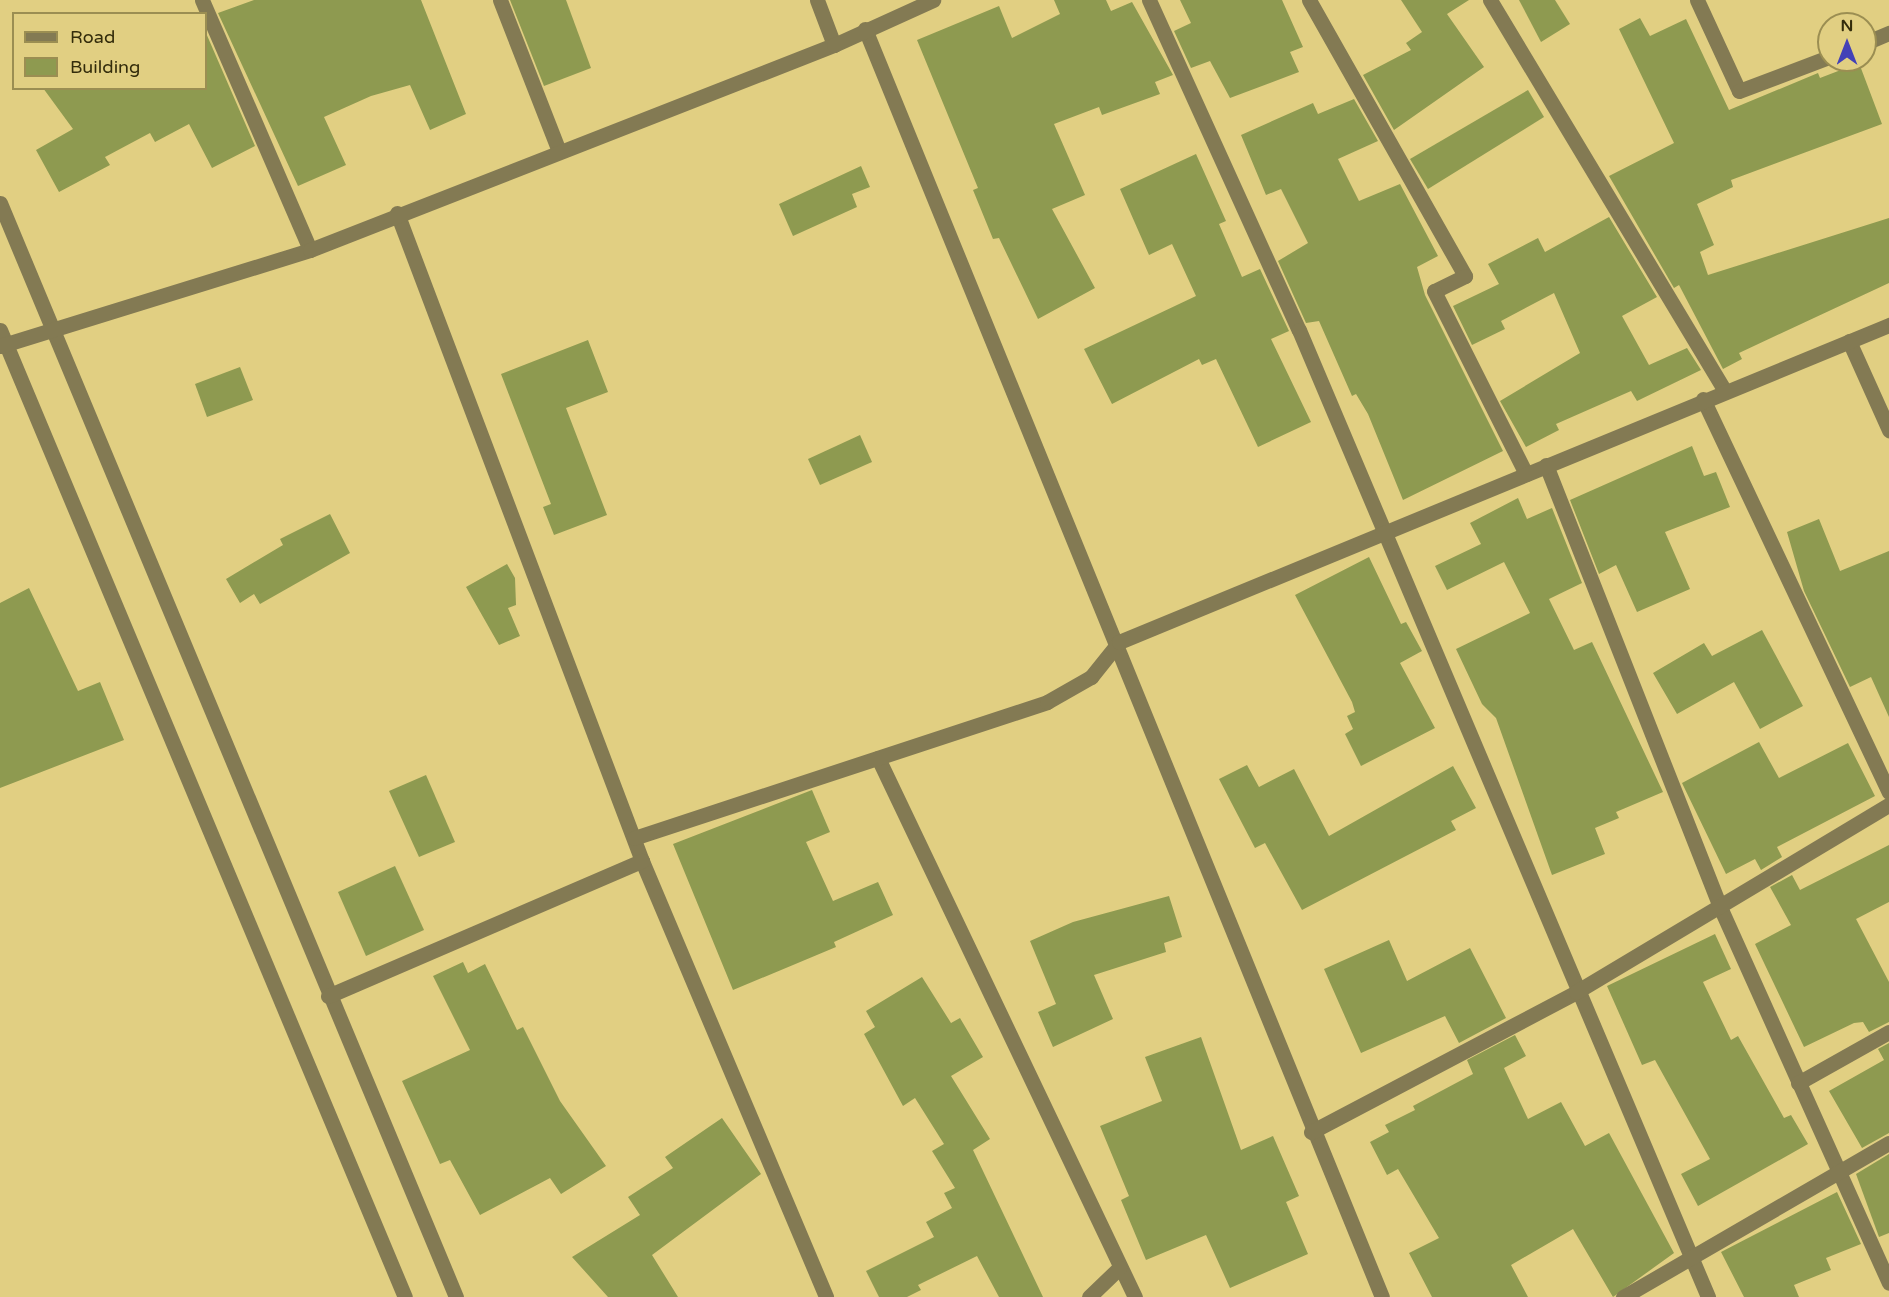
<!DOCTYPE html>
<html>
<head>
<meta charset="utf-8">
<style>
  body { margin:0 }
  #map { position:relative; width:1889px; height:1297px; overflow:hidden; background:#e1cf82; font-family:"Varela Round",sans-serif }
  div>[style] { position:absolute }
  .building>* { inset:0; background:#8e9a50 }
  .minor>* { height:15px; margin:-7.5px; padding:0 7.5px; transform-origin:7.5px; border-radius:7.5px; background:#837a53 }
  span { translate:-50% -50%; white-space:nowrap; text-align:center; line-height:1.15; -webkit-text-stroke:4.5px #e1cf82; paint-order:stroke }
  .legend { position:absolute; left:12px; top:12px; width:195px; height:78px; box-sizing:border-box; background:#e1cf82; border:2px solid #9b8e52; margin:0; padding:8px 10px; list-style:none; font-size:18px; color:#332c0b }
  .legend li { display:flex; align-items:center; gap:12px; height:30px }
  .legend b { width:30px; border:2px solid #9b8e52 }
  .north { position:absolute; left:1817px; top:12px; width:60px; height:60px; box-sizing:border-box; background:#e1cf82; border:2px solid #9b8e52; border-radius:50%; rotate:0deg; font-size:16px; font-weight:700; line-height:24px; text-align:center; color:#332c0b }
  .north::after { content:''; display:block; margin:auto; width:21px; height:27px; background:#4341b7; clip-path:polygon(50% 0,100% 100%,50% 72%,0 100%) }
</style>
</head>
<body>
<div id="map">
  <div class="building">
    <i style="clip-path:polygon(254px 0,421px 0,466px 114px,430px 130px,410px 85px,371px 96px,324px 117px,346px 165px,298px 186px,218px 13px)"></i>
    <i style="clip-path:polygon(510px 0,566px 0,591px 68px,544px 86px)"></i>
    <i style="clip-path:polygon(1054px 0,1106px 0,1111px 11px,1132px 2px,1173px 75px,1155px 82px,1160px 94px,1102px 115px,1099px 107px,1054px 124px,1085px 195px,1052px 209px,1095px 288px,1038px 319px,999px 238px,993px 239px,973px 190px,978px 188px,917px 40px,999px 6px,1012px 38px,1060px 14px)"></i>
    <i style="clip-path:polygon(1180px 0,1282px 0,1303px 47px,1290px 52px,1299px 72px,1230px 98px,1210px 61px,1191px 68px,1174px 31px,1191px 23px)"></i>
    <i style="clip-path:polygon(1401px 0,1469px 0,1447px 14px,1484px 67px,1394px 130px,1363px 75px,1411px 50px,1406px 43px,1422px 32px)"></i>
    <i style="clip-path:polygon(1519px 0,1555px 0,1570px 24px,1541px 42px)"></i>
    <i style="clip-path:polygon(1640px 18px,1650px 36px,1686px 19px,1729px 110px,1818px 73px,1820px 78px,1859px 63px,1882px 124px,1731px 180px,1733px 187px,1697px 204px,1714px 245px,1700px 252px,1708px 275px,1889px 218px,1889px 283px,1739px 353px,1742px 359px,1723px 369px,1679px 285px,1674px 288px,1609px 176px,1674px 143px,1619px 29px)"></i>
    <i style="clip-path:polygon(206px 33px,255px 146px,212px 168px,189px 124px,155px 142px,150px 133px,105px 157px,110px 165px,59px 192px,36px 150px,73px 129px,43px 88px,206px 88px)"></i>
    <i style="clip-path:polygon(1528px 90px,1544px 117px,1428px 189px,1410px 159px)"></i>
    <i style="clip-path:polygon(1354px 99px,1378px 141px,1338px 159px,1359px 201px,1400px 184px,1438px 256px,1417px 267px,1425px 295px,1503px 451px,1403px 500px,1368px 414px,1356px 394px,1352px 396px,1319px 321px,1306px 323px,1278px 261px,1308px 243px,1281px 189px,1266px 195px,1241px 135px,1313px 103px,1318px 114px)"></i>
    <i style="clip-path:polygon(1196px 154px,1226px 221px,1219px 224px,1242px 277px,1260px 269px,1289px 331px,1271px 339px,1311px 422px,1258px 447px,1216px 359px,1202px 365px,1199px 359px,1112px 404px,1084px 349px,1196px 296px,1172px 244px,1149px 255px,1120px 189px)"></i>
    <i style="clip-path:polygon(861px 166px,870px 187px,852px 194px,857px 207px,793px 236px,779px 204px)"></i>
    <i style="clip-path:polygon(1609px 217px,1657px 297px,1622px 316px,1649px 365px,1687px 348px,1701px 370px,1637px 401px,1631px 391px,1556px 424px,1559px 430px,1526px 447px,1500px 401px,1580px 353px,1554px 293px,1501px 321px,1505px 329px,1472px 345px,1453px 306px,1499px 284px,1488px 264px,1538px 238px,1545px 252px)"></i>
    <i style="clip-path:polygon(588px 340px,608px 392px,566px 408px,607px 515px,554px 535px,543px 507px,551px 504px,501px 374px)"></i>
    <i style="clip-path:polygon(240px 367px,253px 400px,207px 417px,195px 384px)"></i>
    <i style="clip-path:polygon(860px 435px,872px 462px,820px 485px,808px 459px)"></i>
    <i style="clip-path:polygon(1692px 446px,1704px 476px,1716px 472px,1730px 507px,1665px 532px,1690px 589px,1637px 612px,1616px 565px,1599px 574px,1570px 500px)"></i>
    <i style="clip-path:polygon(1518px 498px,1527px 519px,1552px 508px,1582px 583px,1549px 599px,1574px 650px,1592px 642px,1663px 792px,1616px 812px,1619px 818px,1595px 828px,1605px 854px,1552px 875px,1496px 718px,1482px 704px,1456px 649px,1530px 613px,1504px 562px,1447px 590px,1435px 566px,1481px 544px,1470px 523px)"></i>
    <i style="clip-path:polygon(330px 514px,350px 553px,260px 604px,254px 594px,240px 603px,226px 579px,283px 545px,280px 539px)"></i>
    <i style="clip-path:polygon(1819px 519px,1840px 571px,1889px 551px,1889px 717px,1871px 677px,1850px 687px,1804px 591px,1787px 532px)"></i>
    <i style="clip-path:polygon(1369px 557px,1401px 624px,1406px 622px,1422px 651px,1400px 663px,1435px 728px,1361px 766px,1345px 734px,1353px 729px,1347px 716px,1355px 712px,1352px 702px,1295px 595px)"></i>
    <i style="clip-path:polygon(507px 564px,515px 578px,516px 605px,508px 608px,520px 636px,499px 645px,466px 587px)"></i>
    <i style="clip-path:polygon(29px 588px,78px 691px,100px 682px,124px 740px,0 788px,0 603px)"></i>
    <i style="clip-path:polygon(1762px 630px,1803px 706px,1760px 729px,1734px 682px,1677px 714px,1653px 673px,1704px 643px,1712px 656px)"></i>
    <i style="clip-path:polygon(1759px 742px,1779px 778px,1848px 743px,1875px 796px,1777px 847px,1782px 857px,1761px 870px,1755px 859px,1726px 874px,1682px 783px)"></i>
    <i style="clip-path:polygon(1247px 765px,1259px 787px,1294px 769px,1329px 836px,1453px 766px,1476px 808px,1451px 821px,1456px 830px,1302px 910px,1265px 843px,1255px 848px,1219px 779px)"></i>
    <i style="clip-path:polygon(426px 775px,455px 842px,419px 857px,389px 791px)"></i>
    <i style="clip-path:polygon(812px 790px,830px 832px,806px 842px,833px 901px,878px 882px,893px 915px,834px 942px,836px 947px,733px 990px,673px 844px)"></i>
    <i style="clip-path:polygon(1889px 845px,1889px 902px,1856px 919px,1889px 982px,1889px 1022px,1869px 1032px,1863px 1022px,1854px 1023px,1804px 1047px,1755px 944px,1791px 925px,1770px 887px,1792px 875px,1800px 890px)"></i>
    <i style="clip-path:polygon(395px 866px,424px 930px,366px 956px,338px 892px)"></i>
    <i style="clip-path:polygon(1169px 896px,1182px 937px,1164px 943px,1166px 952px,1094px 975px,1113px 1019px,1053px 1047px,1038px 1012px,1056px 1004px,1030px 941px,1073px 922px)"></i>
    <i style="clip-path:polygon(1715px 934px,1731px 969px,1703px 982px,1731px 1040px,1738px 1036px,1784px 1118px,1791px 1115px,1808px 1144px,1698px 1206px,1681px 1174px,1710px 1159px,1655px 1060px,1642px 1065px,1607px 986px)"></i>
    <i style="clip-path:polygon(1389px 940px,1407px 981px,1470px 948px,1506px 1018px,1459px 1043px,1445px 1016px,1361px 1053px,1324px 969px)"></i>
    <i style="clip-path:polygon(463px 962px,468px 973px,485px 964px,517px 1030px,523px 1027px,560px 1101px,606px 1166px,561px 1194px,550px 1178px,480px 1215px,450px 1160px,440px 1164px,402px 1081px,470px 1050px,433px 976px)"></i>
    <i style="clip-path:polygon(922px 977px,951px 1023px,960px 1018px,983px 1057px,951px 1076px,990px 1139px,973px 1150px,1043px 1297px,999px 1297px,977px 1256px,918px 1285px,921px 1290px,907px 1297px,879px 1297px,866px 1271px,934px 1237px,926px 1222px,952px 1208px,944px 1193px,955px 1188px,932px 1151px,944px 1144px,915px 1098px,903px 1106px,864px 1034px,875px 1027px,866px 1011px)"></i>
    <i style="clip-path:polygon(1515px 1035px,1526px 1056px,1504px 1068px,1528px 1119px,1561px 1102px,1585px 1146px,1609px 1133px,1674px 1253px,1613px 1297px,1573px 1229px,1511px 1265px,1528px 1297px,1432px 1297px,1409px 1253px,1439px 1238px,1398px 1169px,1387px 1175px,1370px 1142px,1389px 1132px,1385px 1125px,1415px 1110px,1413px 1106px,1473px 1074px,1467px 1060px)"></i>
    <i style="clip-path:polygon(1201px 1037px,1241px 1150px,1273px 1136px,1299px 1196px,1286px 1202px,1308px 1254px,1230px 1288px,1206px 1235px,1146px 1260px,1121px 1200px,1129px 1196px,1100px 1126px,1162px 1101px,1145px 1057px)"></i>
    <i style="clip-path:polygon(1889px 1043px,1889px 1133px,1862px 1148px,1829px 1091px,1884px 1060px,1878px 1049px)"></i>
    <i style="clip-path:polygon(722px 1118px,761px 1174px,652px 1255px,678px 1297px,608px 1297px,572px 1257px,640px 1215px,628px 1197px,673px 1168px,665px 1157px)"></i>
    <i style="clip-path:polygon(1889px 1154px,1889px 1233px,1879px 1237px,1856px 1174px)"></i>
    <i style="clip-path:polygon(1837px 1192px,1861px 1244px,1826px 1258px,1831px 1270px,1794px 1285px,1799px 1297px,1744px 1297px,1721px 1252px)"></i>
  </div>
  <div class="minor">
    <i style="left:202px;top:0;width:272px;rotate:66.6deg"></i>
    <i style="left:500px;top:0;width:160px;rotate:68.7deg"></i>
    <i style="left:817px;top:0;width:48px;rotate:69.3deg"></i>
    <i style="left:1149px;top:0;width:362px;rotate:65.6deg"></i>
    <i style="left:1299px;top:330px;width:1050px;rotate:67.07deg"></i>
    <i style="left:1309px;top:0;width:317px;rotate:60.5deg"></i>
    <i style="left:1465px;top:276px;width:34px;rotate:154deg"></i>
    <i style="left:1434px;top:291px;width:205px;rotate:63.3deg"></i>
    <i style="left:1490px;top:0;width:455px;rotate:59deg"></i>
    <i style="left:1697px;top:0;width:100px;rotate:65.2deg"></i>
    <i style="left:1739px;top:91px;width:96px;rotate:-20.7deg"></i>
    <i style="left:865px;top:29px;width:1369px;rotate:67.82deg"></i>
    <i style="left:1865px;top:43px;width:26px;rotate:-23deg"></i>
    <i style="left:0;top:203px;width:1185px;rotate:67.37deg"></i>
    <i style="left:397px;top:213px;width:693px;rotate:69.29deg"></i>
    <i style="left:642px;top:861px;width:473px;rotate:67.1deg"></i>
    <i style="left:0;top:330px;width:1048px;rotate:67.28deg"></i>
    <i style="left:1849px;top:341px;width:98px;rotate:65.8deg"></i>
    <i style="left:0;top:346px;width:325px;rotate:-17.2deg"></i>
    <i style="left:310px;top:250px;width:563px;rotate:-21.37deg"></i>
    <i style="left:834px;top:45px;width:109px;rotate:-24.4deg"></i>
    <i style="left:1703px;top:399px;width:435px;rotate:64.7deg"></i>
    <i style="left:1546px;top:465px;width:475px;rotate:68.5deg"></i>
    <i style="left:1720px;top:907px;width:412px;rotate:65.8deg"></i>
    <i style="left:878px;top:758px;width:597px;rotate:64.51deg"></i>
    <i style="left:634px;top:838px;width:435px;rotate:-18.2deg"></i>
    <i style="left:1047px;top:702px;width:51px;rotate:-29.6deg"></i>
    <i style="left:1091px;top:677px;width:45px;rotate:-51.3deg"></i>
    <i style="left:1119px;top:642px;width:833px;rotate:-22.38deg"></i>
    <i style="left:328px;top:996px;width:342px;rotate:-23.3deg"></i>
    <i style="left:1798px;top:1083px;width:104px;rotate:-29.3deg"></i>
    <i style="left:1311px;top:1132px;width:300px;rotate:-27.8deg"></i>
    <i style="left:1576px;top:992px;width:365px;rotate:-30.9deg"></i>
    <i style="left:1089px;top:1297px;width:42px;rotate:-44deg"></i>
    <i style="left:1623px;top:1297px;width:307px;rotate:-30.1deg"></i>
  </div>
  <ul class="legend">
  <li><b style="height:8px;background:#837a53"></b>Road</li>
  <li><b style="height:16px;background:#8e9a50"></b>Building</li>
  </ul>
  <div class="north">N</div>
</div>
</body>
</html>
